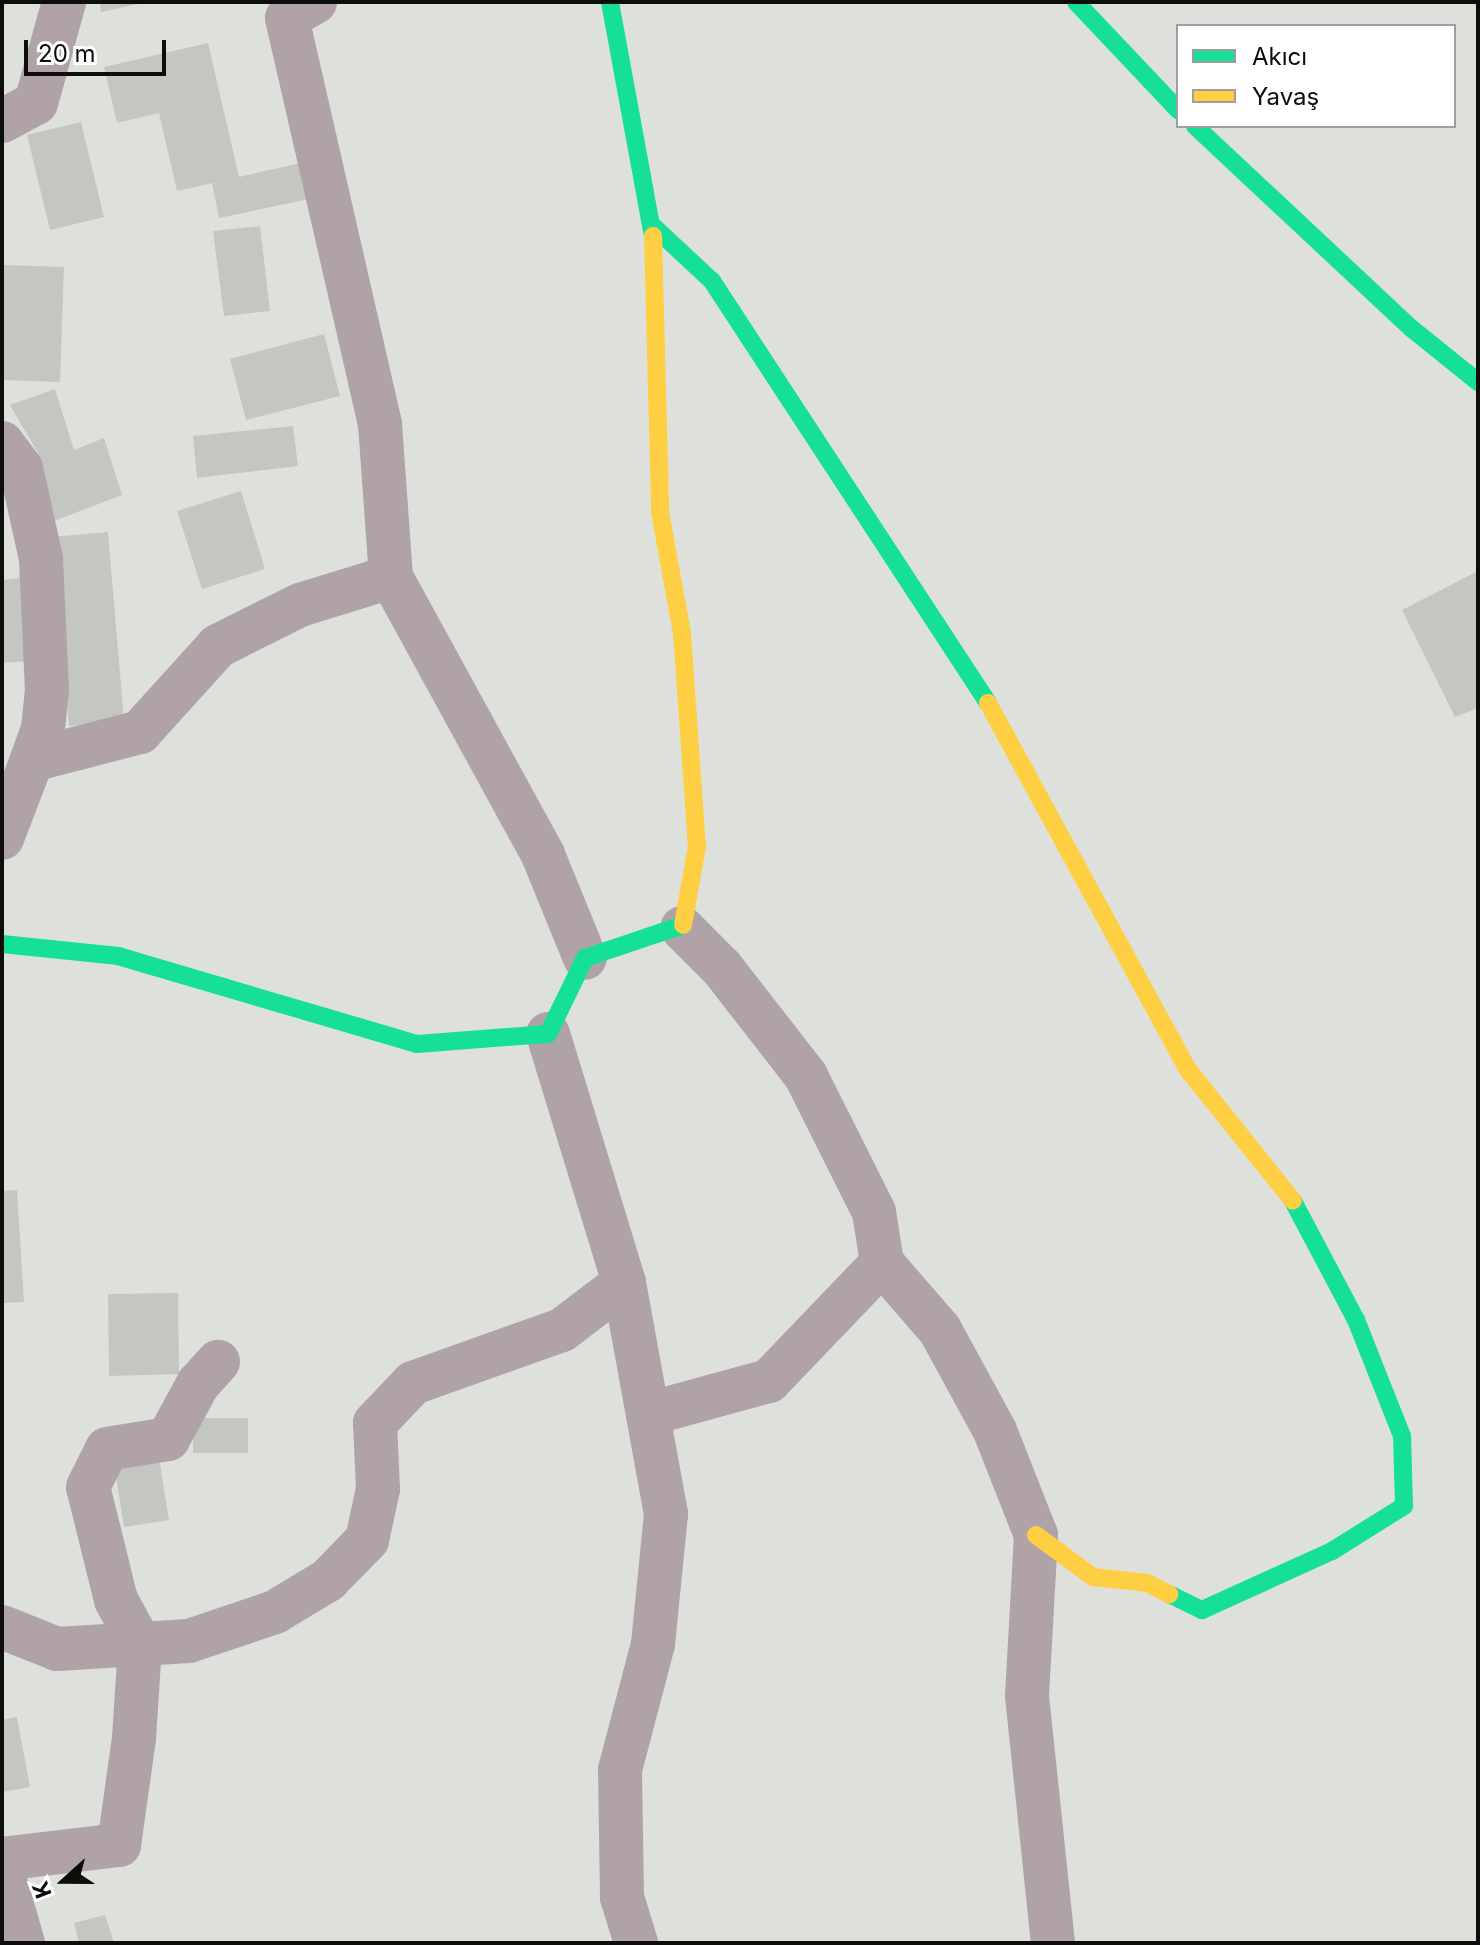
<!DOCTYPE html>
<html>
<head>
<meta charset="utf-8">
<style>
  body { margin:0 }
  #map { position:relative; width:1480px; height:1945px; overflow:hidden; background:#dee0dc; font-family:Inter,sans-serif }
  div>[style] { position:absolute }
  .building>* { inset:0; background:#c4c6c2 }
  .street>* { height:44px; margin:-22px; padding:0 22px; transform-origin:22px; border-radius:22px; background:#afa3a7 }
  .fast>* { height:18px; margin:-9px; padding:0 9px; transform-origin:9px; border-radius:9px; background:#16e098 }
  .slow>* { height:18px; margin:-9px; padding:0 9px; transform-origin:9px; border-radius:9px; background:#ffcf43 }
  span { translate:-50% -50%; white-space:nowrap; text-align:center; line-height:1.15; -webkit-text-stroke:8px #fff; paint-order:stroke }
  .frame { position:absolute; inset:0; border:4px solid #0c0e0b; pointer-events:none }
  .legend { position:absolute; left:1176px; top:24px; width:280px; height:104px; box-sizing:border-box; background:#fff; border:2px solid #9e9f9d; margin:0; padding:10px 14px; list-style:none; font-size:24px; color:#0c0e0b }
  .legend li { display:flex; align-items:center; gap:16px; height:40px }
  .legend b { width:40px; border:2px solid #9e9f9d }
  .north { position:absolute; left:24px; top:1841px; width:80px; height:80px; -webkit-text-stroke:6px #fff; paint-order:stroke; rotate:249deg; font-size:22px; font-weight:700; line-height:32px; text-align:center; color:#0c0e0b }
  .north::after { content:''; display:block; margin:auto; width:28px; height:36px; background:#0c0e0b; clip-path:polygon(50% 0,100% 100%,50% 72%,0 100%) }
  .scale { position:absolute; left:24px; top:40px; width:142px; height:36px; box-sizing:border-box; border:4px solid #0c0e0b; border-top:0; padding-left:10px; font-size:24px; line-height:28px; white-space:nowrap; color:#0c0e0b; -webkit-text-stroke:6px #fff; paint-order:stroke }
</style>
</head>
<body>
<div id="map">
  <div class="building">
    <i style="clip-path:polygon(100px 2px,143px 2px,143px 3px,101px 12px)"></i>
    <i style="clip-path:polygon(208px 43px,239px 177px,301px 163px,309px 199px,219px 218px,212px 183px,177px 191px,159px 113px,117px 123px,104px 67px)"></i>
    <i style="clip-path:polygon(81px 122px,104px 217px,50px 230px,27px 135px)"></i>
    <i style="clip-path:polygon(260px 226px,270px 311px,224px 316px,213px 231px)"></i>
    <i style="clip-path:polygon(2px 265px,64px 267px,60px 382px,2px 380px)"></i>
    <i style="clip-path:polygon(324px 334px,340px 396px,246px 420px,230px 359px)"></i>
    <i style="clip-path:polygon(55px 389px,74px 450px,104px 438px,122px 495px,54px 521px,38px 453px,10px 405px)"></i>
    <i style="clip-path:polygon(293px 426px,298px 466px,197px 478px,193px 436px)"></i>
    <i style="clip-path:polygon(241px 491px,265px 569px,202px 589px,177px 511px)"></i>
    <i style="clip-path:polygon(108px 532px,124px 721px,69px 726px,52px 537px)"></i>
    <i style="clip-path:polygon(1478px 571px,1478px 708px,1455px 717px,1402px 610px)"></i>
    <i style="clip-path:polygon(20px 578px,27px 661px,2px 663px,2px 580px)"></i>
    <i style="clip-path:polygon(17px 1190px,24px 1302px,2px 1303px,2px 1191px)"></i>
    <i style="clip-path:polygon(178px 1293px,179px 1374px,109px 1376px,108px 1294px)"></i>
    <i style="clip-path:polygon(193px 1418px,248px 1418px,248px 1453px,193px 1453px)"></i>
    <i style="clip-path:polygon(159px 1458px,169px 1520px,124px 1527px,114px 1464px)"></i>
    <i style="clip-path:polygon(17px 1717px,30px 1787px,2px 1792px,2px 1720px)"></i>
    <i style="clip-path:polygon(105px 1915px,114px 1943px,79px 1943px,74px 1923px)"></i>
  </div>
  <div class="street">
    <i style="left:315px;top:2px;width:32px;rotate:150deg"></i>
    <i style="left:287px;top:18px;width:417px;rotate:77.1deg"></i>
    <i style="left:380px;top:424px;width:153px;rotate:85.9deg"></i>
    <i style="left:2px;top:121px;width:38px;rotate:-28deg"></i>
    <i style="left:36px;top:103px;width:105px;rotate:-74.5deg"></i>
    <i style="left:2px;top:443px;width:31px;rotate:53deg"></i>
    <i style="left:21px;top:468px;width:93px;rotate:77.6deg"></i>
    <i style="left:41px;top:559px;width:131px;rotate:87.4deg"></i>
    <i style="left:47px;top:690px;width:39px;rotate:96deg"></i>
    <i style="left:43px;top:729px;width:33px;rotate:110deg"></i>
    <i style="left:2px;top:838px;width:84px;rotate:-69deg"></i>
    <i style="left:32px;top:760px;width:112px;rotate:-14.5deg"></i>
    <i style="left:140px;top:732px;width:116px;rotate:-47.8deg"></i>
    <i style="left:218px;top:646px;width:92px;rotate:-26.6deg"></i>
    <i style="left:300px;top:605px;width:95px;rotate:-17.1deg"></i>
    <i style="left:391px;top:577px;width:317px;rotate:61.3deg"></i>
    <i style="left:543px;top:855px;width:111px;rotate:67.8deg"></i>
    <i style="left:548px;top:1034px;width:260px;rotate:73deg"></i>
    <i style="left:624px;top:1283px;width:235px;rotate:79.7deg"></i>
    <i style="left:666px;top:1514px;width:131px;rotate:95.7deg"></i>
    <i style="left:653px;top:1644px;width:130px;rotate:104.7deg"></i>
    <i style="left:620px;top:1770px;width:127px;rotate:89.1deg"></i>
    <i style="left:622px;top:1897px;width:48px;rotate:73.1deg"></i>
    <i style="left:882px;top:1263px;width:89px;rotate:49.1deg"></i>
    <i style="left:940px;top:1330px;width:115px;rotate:61.4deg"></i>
    <i style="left:995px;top:1431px;width:112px;rotate:68.5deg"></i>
    <i style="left:1036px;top:1535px;width:161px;rotate:93.2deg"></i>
    <i style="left:1027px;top:1696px;width:248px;rotate:84deg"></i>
    <i style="left:648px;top:1414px;width:125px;rotate:-15.3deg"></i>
    <i style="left:769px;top:1381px;width:163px;rotate:-46.2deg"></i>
    <i style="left:882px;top:1263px;width:52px;rotate:-98.9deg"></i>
    <i style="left:874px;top:1212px;width:152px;rotate:-116.6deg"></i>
    <i style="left:806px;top:1076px;width:138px;rotate:-127.9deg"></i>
    <i style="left:721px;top:967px;width:55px;rotate:-135deg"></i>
    <i style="left:2px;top:1627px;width:59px;rotate:21.8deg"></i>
    <i style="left:57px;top:1649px;width:83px;rotate:-3.4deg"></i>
    <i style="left:140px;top:1644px;width:49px;rotate:-3.5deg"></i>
    <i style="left:189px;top:1641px;width:91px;rotate:-18.6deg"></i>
    <i style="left:275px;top:1612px;width:62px;rotate:-31.1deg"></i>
    <i style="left:328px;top:1580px;width:56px;rotate:-45.7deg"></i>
    <i style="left:367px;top:1540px;width:52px;rotate:-77.8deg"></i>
    <i style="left:378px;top:1489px;width:66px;rotate:-92.6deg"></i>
    <i style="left:375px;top:1423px;width:55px;rotate:-46.5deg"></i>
    <i style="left:413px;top:1383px;width:158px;rotate:-19.6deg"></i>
    <i style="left:562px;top:1330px;width:78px;rotate:-37.2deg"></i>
    <i style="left:2px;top:1859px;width:118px;rotate:-6.8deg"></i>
    <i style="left:119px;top:1845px;width:108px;rotate:-82deg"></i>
    <i style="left:134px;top:1738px;width:94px;rotate:-86.3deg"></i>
    <i style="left:140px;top:1644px;width:50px;rotate:-118.6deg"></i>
    <i style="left:116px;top:1600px;width:116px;rotate:-103.9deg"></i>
    <i style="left:88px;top:1487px;width:42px;rotate:-63.4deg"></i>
    <i style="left:107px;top:1449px;width:62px;rotate:-9.3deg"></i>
    <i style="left:168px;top:1439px;width:63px;rotate:-61.4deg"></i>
    <i style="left:198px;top:1384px;width:30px;rotate:-48deg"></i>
    <i style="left:2px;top:1870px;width:76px;rotate:74deg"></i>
  </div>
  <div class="fast">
    <i style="left:610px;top:2px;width:238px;rotate:79.6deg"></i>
    <i style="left:1076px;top:2px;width:149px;rotate:46.6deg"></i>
    <i style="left:1195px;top:126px;width:296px;rotate:43.1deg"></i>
    <i style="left:1411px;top:328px;width:86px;rotate:38.9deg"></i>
    <i style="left:653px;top:226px;width:81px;rotate:43deg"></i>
    <i style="left:712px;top:281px;width:504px;rotate:56.81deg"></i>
    <i style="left:2px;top:944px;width:117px;rotate:5.9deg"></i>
    <i style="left:118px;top:956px;width:312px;rotate:16.4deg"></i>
    <i style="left:417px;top:1044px;width:131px;rotate:-4.4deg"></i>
    <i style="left:548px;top:1034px;width:85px;rotate:-64deg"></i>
    <i style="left:585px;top:958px;width:103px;rotate:-18.6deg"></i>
    <i style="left:1169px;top:1594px;width:37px;rotate:26deg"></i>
    <i style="left:1202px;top:1610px;width:143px;rotate:-24.4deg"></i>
    <i style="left:1332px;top:1551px;width:85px;rotate:-32deg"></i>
    <i style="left:1404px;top:1506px;width:70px;rotate:-91.6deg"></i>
    <i style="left:1402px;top:1436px;width:125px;rotate:-111.6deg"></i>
    <i style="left:1356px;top:1320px;width:135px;rotate:-117.9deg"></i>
  </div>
  <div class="slow">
    <i style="left:653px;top:236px;width:276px;rotate:88.5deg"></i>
    <i style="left:660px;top:512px;width:123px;rotate:79.7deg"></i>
    <i style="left:682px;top:633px;width:214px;rotate:86deg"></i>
    <i style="left:697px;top:846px;width:80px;rotate:100deg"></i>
    <i style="left:988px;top:703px;width:419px;rotate:61.4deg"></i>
    <i style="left:1189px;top:1071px;width:166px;rotate:51.3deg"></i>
    <i style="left:1036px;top:1535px;width:71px;rotate:36.4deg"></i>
    <i style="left:1093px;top:1577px;width:54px;rotate:6.3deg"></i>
    <i style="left:1147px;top:1583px;width:25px;rotate:27deg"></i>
  </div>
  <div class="frame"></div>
  <ul class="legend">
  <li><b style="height:10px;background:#16e098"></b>Akıcı</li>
  <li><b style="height:10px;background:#ffcf43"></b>Yavaş</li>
  </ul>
  <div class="north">K</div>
  <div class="scale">20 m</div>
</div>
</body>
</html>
